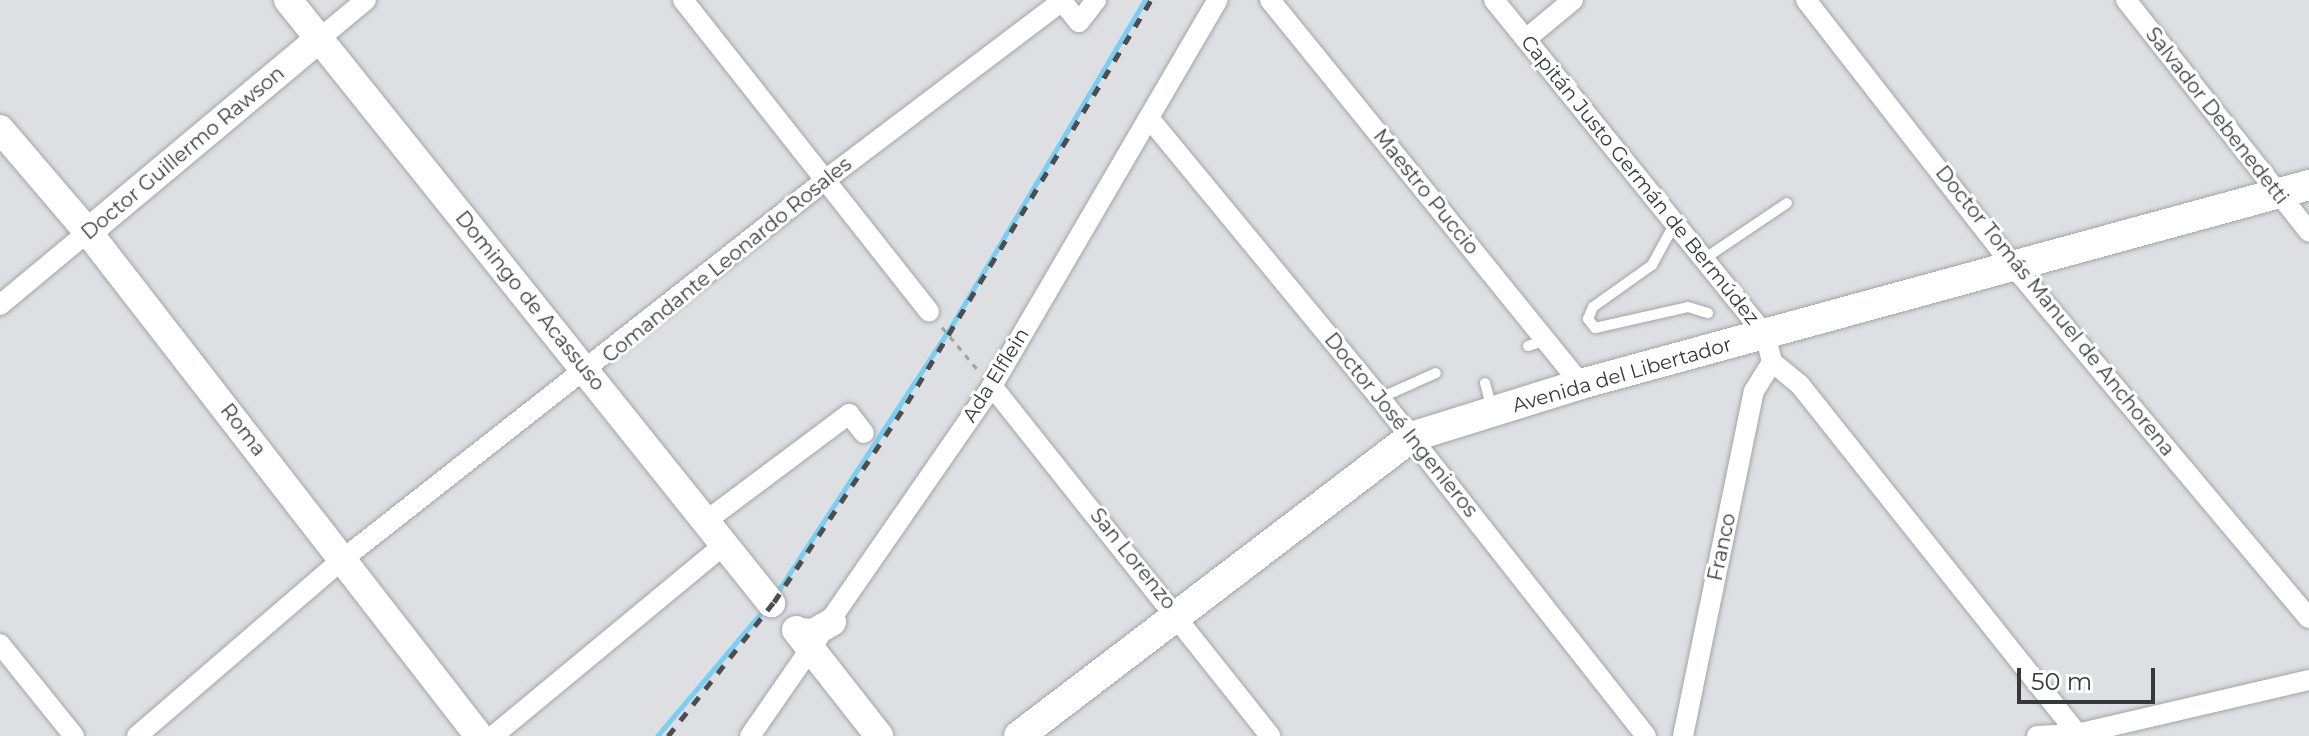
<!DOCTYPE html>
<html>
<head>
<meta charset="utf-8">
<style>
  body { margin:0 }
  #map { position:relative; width:2309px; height:736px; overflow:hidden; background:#dddfe2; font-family:Montserrat,sans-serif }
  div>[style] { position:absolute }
  .stream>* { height:5px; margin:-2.5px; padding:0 2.5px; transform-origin:2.5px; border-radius:2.5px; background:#79cff3 }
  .path>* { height:3px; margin-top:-1.5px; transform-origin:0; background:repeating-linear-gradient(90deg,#a1a2a4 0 6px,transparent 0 12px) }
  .roads { filter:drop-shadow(0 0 2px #a2a5a7) drop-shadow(0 0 2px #a2a5a7) }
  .lane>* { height:10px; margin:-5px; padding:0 5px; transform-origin:5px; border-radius:5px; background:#fff }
  .street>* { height:20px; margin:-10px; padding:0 10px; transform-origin:10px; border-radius:10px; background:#fff }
  .secondary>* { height:28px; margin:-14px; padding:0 14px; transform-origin:14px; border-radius:14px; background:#fff }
  .primary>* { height:30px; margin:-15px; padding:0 15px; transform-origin:15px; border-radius:15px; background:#fff }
  .rail>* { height:5px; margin-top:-2.5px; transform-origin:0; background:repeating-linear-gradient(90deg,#4b4d4e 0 10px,transparent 0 20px) }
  span { translate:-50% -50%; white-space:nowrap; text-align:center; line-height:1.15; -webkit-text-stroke:6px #fff; paint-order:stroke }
  .street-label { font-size:20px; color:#373839 }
  .scale { position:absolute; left:2017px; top:668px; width:138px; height:36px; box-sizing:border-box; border:4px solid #373839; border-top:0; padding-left:10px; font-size:24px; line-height:28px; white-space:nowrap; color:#373839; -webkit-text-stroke:6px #fff; paint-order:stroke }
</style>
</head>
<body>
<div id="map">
  <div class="stream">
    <i style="left:776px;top:594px;width:316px;rotate:-56.8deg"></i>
    <i style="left:949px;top:330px;width:384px;rotate:-59.3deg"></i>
    <i style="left:657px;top:736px;width:167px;rotate:-49.8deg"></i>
  </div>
  <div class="path">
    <i style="left:942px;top:327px;width:56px;rotate:50.1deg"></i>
  </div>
  <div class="roads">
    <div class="lane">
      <i style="left:1675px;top:223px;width:48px;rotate:118.7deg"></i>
      <i style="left:1652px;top:265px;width:72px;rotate:144.6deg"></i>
      <i style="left:1593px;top:307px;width:13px;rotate:113deg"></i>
      <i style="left:1588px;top:319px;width:11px;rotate:52deg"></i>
      <i style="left:1595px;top:328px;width:95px;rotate:-12.7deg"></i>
      <i style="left:1688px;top:307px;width:21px;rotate:17deg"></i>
      <i style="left:1704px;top:259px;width:100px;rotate:-34deg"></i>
      <i style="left:1528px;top:346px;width:19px;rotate:-18deg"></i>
      <i style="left:1485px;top:383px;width:27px;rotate:75deg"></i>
      <i style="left:1380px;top:398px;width:61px;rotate:-24.1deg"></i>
    </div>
    <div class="street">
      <i style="left:683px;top:0;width:397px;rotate:51.7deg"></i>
      <i style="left:1061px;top:0;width:28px;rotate:51deg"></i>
      <i style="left:1079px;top:22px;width:28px;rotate:-52deg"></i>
      <i style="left:1270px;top:0;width:494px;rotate:51deg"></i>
      <i style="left:1494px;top:0;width:431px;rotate:51deg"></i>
      <i style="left:1765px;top:335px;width:28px;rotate:75deg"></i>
      <i style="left:1772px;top:362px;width:36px;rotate:39deg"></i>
      <i style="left:1800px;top:385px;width:448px;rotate:51.5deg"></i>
      <i style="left:1806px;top:0;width:340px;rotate:52.1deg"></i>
      <i style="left:2015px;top:268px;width:457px;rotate:50deg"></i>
      <i style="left:2126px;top:0;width:295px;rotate:51.7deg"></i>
      <i style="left:319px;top:39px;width:61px;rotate:-39.7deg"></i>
      <i style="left:1526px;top:39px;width:61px;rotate:-39.7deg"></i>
      <i style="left:1149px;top:118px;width:363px;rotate:50.5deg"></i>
      <i style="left:1380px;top:398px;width:430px;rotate:51.8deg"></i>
      <i style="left:0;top:305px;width:114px;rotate:-39.7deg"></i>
      <i style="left:992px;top:386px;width:447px;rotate:51.5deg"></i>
      <i style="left:706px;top:521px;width:179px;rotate:-36.8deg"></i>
      <i style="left:849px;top:414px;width:24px;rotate:52deg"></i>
      <i style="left:0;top:644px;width:118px;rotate:51.2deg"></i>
      <i style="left:137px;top:736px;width:272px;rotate:-40.7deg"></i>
      <i style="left:343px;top:559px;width:617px;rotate:-38.15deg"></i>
      <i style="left:828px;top:178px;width:293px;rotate:-37.1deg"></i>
      <i style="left:493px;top:736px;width:301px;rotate:-39.6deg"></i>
      <i style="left:750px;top:736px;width:426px;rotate:-55.3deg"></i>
      <i style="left:992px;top:386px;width:447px;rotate:-59.7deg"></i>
      <i style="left:1683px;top:736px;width:352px;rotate:-78.4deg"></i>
      <i style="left:1754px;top:391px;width:34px;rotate:-58deg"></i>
      <i style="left:2037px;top:736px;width:40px;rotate:-2.9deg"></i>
      <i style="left:2077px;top:734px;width:238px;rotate:-13.1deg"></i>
    </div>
    <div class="secondary">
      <i style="left:288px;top:0;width:773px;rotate:51.31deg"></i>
      <i style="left:0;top:129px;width:135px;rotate:49.5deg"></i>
      <i style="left:88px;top:232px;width:638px;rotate:52.2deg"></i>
      <i style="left:88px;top:232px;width:301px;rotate:-39.9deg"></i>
      <i style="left:796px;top:630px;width:135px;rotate:51.9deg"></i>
      <i style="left:798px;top:632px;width:15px;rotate:4deg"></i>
      <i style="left:813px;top:633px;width:22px;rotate:-30deg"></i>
    </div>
    <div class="primary">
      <i style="left:1019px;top:736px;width:493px;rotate:-37.3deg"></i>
      <i style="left:1411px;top:437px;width:178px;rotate:-17.3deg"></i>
      <i style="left:1581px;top:384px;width:755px;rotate:-15.29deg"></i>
    </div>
  </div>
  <div class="rail">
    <i style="left:668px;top:736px;width:171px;rotate:-51.7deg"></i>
    <i style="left:774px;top:602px;width:239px;rotate:-56.2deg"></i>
    <i style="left:907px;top:403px;width:471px;rotate:-58.8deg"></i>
  </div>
  <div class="street-label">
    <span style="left:2217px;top:116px;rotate:52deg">Salvador Debenedetti</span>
    <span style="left:183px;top:153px;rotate:-40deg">Doctor Guillermo Rawson</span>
    <span style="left:1640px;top:180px;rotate:51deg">Capitán Justo Germán de Bermúdez</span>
    <span style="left:1426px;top:192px;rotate:51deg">Maestro Puccio</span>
    <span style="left:727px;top:260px;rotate:-39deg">Comandante Leonardo Rosales</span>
    <span style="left:530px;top:301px;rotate:51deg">Domingo de Acassuso</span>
    <span style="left:2055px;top:311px;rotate:51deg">Doctor Tomás Manuel de Anchorena</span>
    <span style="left:996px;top:375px;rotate:-58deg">Ada Elflein</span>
    <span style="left:1622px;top:375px;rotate:-16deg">Avenida del Libertador</span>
    <span style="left:1401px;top:425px;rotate:51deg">Doctor José Ingenieros</span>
    <span style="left:243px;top:430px;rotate:52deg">Roma</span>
    <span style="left:1722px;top:547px;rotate:-78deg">Franco</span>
    <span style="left:1133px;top:559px;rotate:51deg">San Lorenzo</span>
  </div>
  <div class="scale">50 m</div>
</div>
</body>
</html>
